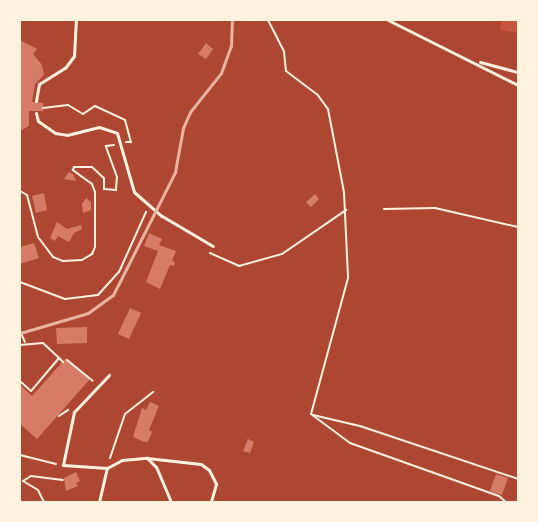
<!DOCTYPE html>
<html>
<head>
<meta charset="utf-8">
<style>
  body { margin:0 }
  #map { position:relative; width:538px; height:522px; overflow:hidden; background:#c8553d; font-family:"Work Sans",sans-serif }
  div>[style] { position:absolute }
  .green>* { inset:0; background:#ae4732 }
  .building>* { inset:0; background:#d67c66 }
  .path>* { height:2px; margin:-1px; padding:0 1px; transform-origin:1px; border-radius:1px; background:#fff3e0 }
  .service>* { height:3px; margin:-1.5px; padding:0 1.5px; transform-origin:1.5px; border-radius:1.5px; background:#fff3e0 }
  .rail>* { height:3px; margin:-1.5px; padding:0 1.5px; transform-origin:1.5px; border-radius:1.5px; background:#e9b49f }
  span { translate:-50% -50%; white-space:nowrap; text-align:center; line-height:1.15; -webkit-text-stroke:4px #fff3e0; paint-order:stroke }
  .frame { position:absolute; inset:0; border:21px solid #fff3e0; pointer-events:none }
</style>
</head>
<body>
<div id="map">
  <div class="green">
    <i style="clip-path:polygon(20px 20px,502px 20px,500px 30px,518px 33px,518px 502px,20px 502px)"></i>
  </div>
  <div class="building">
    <i style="clip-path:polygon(20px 40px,37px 49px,33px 54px,42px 65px,44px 75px,35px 84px,32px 102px,43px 103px,43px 111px,29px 111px,29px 126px,20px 131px)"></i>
    <i style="clip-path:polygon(206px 43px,213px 49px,206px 59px,198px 54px)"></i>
    <i style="clip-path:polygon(69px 172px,73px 174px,76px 181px,64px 179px)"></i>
    <i style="clip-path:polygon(44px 193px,47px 210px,36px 213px,32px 196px)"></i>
    <i style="clip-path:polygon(315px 194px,319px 199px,311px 207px,306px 202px)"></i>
    <i style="clip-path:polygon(86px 198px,91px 202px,91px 210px,83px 213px,82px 204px)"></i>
    <i style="clip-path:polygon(57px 222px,67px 229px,81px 225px,82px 229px,74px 233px,69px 242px,58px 236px,55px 241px,50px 238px)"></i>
    <i style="clip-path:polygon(149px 233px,162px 239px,159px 245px,176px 251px,172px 261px,175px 262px,174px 266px,170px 265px,160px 289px,146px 282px,158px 251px,144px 246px)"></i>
    <i style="clip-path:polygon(34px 243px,39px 258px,20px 264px,20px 247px)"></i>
    <i style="clip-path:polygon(130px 308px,141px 313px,129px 339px,118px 334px)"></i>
    <i style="clip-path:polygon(87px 327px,87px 343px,57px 344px,56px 328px)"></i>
    <i style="clip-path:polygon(66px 358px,90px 379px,37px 439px,20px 424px,20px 385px,32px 396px)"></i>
    <i style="clip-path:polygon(150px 402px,159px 406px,149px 430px,152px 432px,148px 442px,144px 442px,133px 437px,142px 408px,146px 410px)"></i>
    <i style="clip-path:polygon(248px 439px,254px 442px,250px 453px,243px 451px)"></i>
    <i style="clip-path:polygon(76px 472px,80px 481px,76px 483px,78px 486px,66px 491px,64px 478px)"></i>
    <i style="clip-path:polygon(496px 474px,508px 478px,502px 495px,490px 491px)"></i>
  </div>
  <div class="path">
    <i style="left:268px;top:20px;width:36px;rotate:63deg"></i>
    <i style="left:284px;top:52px;width:19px;rotate:84deg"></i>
    <i style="left:286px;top:71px;width:39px;rotate:37deg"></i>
    <i style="left:317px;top:94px;width:19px;rotate:54deg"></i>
    <i style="left:328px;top:109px;width:85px;rotate:79.1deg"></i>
    <i style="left:344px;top:192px;width:86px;rotate:87.3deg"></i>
    <i style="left:348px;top:278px;width:141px;rotate:105.2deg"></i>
    <i style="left:311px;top:414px;width:49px;rotate:36.6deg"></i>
    <i style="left:350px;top:443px;width:158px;rotate:19.6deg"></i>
    <i style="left:499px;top:496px;width:9px;rotate:41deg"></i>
    <i style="left:43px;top:108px;width:25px;rotate:-7deg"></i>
    <i style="left:68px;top:105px;width:17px;rotate:31deg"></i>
    <i style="left:83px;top:114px;width:14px;rotate:-34deg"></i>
    <i style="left:95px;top:106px;width:33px;rotate:25deg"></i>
    <i style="left:125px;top:120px;width:23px;rotate:75deg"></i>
    <i style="left:131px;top:142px;width:5px;rotate:180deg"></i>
    <i style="left:20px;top:191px;width:8px;rotate:30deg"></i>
    <i style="left:27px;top:195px;width:43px;rotate:75.3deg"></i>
    <i style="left:38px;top:237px;width:25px;rotate:53deg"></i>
    <i style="left:53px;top:257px;width:11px;rotate:22deg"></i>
    <i style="left:63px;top:261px;width:19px;rotate:-3deg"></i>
    <i style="left:82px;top:260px;width:12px;rotate:-31deg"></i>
    <i style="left:92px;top:254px;width:8px;rotate:-67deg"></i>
    <i style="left:95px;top:247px;width:55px;rotate:-90deg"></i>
    <i style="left:95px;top:192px;width:9px;rotate:-111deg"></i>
    <i style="left:92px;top:184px;width:24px;rotate:-144deg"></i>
    <i style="left:73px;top:170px;width:3px;rotate:-72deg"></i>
    <i style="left:74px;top:167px;width:18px"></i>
    <i style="left:92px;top:167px;width:16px;rotate:43deg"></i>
    <i style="left:104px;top:178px;width:11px;rotate:90deg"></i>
    <i style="left:104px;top:189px;width:12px;rotate:5deg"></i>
    <i style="left:116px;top:190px;width:13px;rotate:-86deg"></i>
    <i style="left:117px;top:177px;width:33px;rotate:-110deg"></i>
    <i style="left:106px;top:146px;width:8px;rotate:-7deg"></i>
    <i style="left:384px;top:209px;width:51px;rotate:-1.1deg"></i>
    <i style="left:435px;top:208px;width:85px;rotate:12.9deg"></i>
    <i style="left:210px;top:253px;width:32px;rotate:24deg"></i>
    <i style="left:239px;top:266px;width:45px;rotate:-15.6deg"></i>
    <i style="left:282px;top:254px;width:78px;rotate:-34.5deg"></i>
    <i style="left:20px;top:282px;width:48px;rotate:20.7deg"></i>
    <i style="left:65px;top:299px;width:33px;rotate:-7deg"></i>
    <i style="left:98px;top:295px;width:31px;rotate:-48deg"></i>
    <i style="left:119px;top:272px;width:66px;rotate:-65.8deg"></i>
    <i style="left:20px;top:331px;width:12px;rotate:66deg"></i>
    <i style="left:20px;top:345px;width:23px;rotate:-5deg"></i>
    <i style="left:43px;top:343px;width:22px;rotate:43deg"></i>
    <i style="left:59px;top:358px;width:43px;rotate:130.3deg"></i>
    <i style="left:31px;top:391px;width:15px;rotate:-138deg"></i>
    <i style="left:59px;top:358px;width:6px;rotate:45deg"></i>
    <i style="left:67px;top:360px;width:33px;rotate:39deg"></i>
    <i style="left:313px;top:415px;width:48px;rotate:13.2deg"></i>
    <i style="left:360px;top:426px;width:167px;rotate:18.5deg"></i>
    <i style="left:59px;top:416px;width:11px;rotate:-34deg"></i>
    <i style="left:20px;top:455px;width:37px;rotate:14deg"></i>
    <i style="left:110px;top:458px;width:46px;rotate:-71.2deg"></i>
    <i style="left:125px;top:414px;width:36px;rotate:-38deg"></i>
    <i style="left:44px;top:502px;width:13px;rotate:-117deg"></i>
    <i style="left:38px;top:490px;width:17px;rotate:-149deg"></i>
    <i style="left:23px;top:481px;width:9px;rotate:-32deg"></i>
    <i style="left:31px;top:476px;width:32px;rotate:7deg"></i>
  </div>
  <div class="service">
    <i style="left:388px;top:20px;width:145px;rotate:26.6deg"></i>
    <i style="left:480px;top:62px;width:39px;rotate:15deg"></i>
    <i style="left:36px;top:101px;width:17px;rotate:-80deg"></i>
    <i style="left:39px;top:84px;width:31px;rotate:-32deg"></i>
    <i style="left:65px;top:68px;width:15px;rotate:-53deg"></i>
    <i style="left:74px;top:56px;width:36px;rotate:-87deg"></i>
    <i style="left:36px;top:113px;width:8px;rotate:76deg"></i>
    <i style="left:38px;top:121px;width:21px;rotate:35deg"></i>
    <i style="left:55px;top:133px;width:12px;rotate:9deg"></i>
    <i style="left:67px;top:135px;width:33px;rotate:-14deg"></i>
    <i style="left:99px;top:127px;width:19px;rotate:18deg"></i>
    <i style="left:117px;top:133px;width:61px;rotate:73.9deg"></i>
    <i style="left:134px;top:192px;width:37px;rotate:41deg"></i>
    <i style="left:162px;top:216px;width:59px;rotate:30.5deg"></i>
    <i style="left:107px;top:468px;width:44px;rotate:-176.1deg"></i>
    <i style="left:63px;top:465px;width:54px;rotate:-78.3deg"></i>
    <i style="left:74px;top:412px;width:51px;rotate:-46.6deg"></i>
    <i style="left:99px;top:502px;width:35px;rotate:-77deg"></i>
    <i style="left:107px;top:468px;width:17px;rotate:-28deg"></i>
    <i style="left:122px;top:460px;width:25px;rotate:-5deg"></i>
    <i style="left:171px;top:502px;width:38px;rotate:-113deg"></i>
    <i style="left:156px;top:467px;width:13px;rotate:-135deg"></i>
    <i style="left:147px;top:458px;width:54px;rotate:6.3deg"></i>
    <i style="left:201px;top:464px;width:10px;rotate:37deg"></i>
    <i style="left:209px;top:470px;width:16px;rotate:63deg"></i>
    <i style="left:216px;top:484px;width:19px;rotate:106deg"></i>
  </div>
  <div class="rail">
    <i style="left:20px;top:333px;width:71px;rotate:-16.4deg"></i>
    <i style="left:88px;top:313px;width:31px;rotate:-36deg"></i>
    <i style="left:113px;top:295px;width:138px;rotate:-63.2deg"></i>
    <i style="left:175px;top:172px;width:45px;rotate:-79.7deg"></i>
    <i style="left:183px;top:128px;width:17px;rotate:-66deg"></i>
    <i style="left:190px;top:112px;width:50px;rotate:-51.5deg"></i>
    <i style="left:221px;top:73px;width:29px;rotate:-70deg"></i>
    <i style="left:231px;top:46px;width:26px;rotate:-88deg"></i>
  </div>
  <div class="frame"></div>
</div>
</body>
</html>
